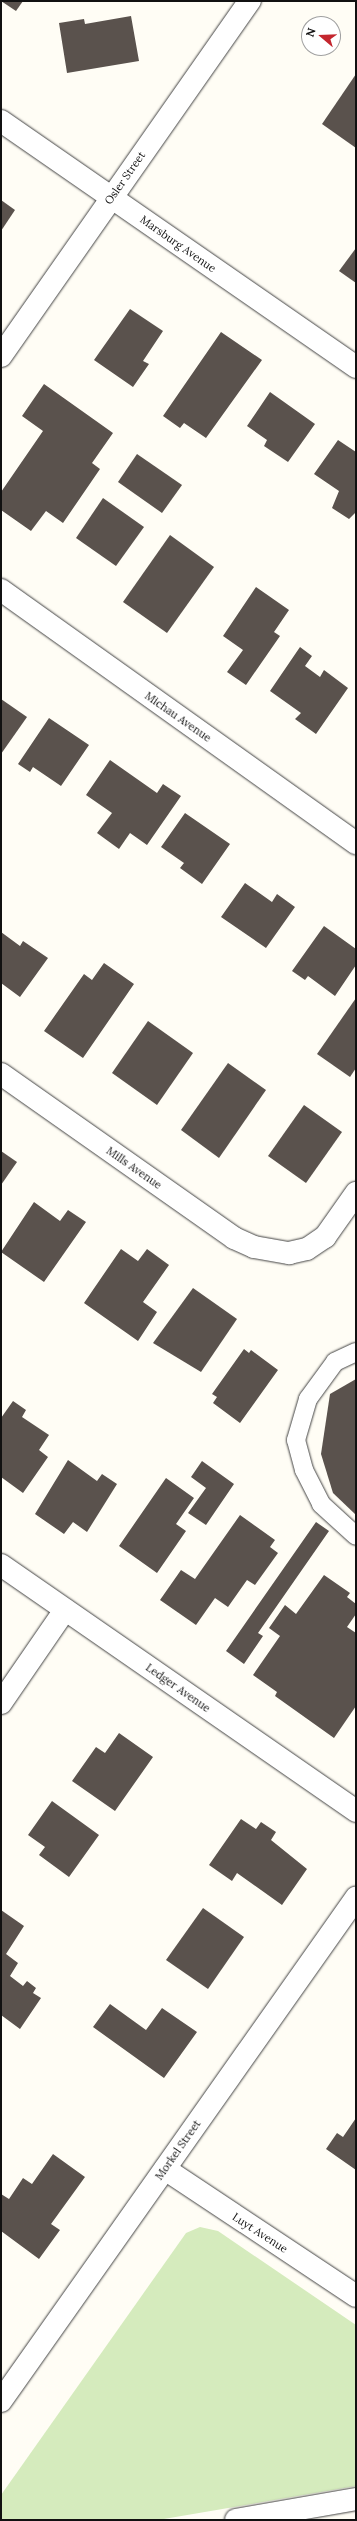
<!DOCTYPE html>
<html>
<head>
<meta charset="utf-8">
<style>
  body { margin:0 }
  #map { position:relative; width:357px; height:2521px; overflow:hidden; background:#fffdf5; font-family:Lora,serif }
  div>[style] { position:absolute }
  .green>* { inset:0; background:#d5ebbd }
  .building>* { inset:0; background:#5a524d }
  .roads { filter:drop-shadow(0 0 1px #444) drop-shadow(0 0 1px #444) }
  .lane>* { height:18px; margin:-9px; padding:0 9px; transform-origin:9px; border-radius:9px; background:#fff }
  .street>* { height:22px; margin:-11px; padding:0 11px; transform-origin:11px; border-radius:11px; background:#fff }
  span { translate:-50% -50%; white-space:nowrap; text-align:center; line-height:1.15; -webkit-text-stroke:4px #fff; paint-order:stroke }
  .street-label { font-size:11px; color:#111 }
  .frame { position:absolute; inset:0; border:2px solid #111; pointer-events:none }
  .north { position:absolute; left:301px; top:16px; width:40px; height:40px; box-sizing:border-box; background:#fff; border:1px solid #a0a0a0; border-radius:50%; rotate:289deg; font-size:11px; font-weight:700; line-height:16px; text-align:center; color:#111 }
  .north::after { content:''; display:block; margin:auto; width:14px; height:18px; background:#c4262e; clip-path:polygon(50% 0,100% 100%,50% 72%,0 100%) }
</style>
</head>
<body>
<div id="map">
  <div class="green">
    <i style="clip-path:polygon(200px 2227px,218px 2231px,356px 2325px,356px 2486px,158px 2520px,1px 2520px,1px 2495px,186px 2233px)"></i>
  </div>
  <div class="building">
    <i style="clip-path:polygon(1px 1px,23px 1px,16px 11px)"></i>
    <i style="clip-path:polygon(131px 16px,139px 61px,67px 73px,59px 23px,84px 19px,85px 24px)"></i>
    <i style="clip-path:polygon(356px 74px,356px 148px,322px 124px)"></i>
    <i style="clip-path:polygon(1px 200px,15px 210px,1px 231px)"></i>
    <i style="clip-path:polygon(356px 248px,356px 283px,339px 271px)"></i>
    <i style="clip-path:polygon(130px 309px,163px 331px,143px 361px,149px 364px,133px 387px,94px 360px)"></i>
    <i style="clip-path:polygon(221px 332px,262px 360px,206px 438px,184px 423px,180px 428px,163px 416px)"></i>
    <i style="clip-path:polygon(44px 384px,113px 433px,92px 463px,100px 469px,63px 523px,46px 511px,31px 531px,1px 510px,1px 492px,43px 431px,22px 416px)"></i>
    <i style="clip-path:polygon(270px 392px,315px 424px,288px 462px,264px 446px,267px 440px,247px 426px)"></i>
    <i style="clip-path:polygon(338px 440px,356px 452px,356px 512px,349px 519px,332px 508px,339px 491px,314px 474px)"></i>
    <i style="clip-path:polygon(137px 454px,182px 485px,162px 513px,118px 482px)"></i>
    <i style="clip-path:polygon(103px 498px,144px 527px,116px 566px,76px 538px)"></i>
    <i style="clip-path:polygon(170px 535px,214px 567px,167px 633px,123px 602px)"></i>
    <i style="clip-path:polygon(256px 587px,289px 610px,274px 632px,280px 636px,246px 685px,227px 672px,243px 650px,223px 636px)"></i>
    <i style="clip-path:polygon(300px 647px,312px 656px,305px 666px,320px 677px,324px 670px,348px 688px,316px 734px,295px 719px,301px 713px,270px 691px)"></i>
    <i style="clip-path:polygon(1px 699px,27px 717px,1px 754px)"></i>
    <i style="clip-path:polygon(49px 718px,89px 745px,61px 786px,33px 767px,30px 772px,18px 764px)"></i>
    <i style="clip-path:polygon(110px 760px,157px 793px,163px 784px,181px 796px,147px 845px,130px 833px,119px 849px,97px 833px,112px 813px,86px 795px)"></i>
    <i style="clip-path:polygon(185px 813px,230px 844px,202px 884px,180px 868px,184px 863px,161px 847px)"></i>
    <i style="clip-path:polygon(245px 883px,272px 902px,277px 894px,295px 907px,266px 948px,221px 917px)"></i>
    <i style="clip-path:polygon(324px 926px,356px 949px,356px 965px,335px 996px,308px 976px,305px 980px,292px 971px)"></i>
    <i style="clip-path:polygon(1px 932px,20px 946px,23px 941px,48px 958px,20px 997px,1px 983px)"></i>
    <i style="clip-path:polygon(104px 963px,134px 984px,83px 1058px,44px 1031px,84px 974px,92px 980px)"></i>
    <i style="clip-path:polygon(356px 998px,356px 1068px,350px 1077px,317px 1054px)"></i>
    <i style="clip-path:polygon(148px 1021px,193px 1053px,157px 1105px,112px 1073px)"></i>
    <i style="clip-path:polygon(228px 1063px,266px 1090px,219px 1158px,181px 1130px)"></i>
    <i style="clip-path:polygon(304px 1105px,342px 1132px,306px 1183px,268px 1156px)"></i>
    <i style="clip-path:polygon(1px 1151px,17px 1162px,1px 1185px)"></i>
    <i style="clip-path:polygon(34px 1202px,60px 1221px,68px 1210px,86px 1222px,44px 1282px,1px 1252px)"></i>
    <i style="clip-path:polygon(121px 1249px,138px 1261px,147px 1249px,169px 1265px,143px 1302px,157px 1312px,138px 1341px,84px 1303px)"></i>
    <i style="clip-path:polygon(193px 1288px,237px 1319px,201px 1372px,153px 1343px)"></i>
    <i style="clip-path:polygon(244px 1349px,249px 1353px,251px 1350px,278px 1370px,240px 1423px,213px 1403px,217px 1397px,212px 1394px)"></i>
    <i style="clip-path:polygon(356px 1379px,356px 1515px,333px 1493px,321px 1454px,330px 1394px)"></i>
    <i style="clip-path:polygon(13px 1401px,26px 1410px,22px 1417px,49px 1435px,39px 1450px,48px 1457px,23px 1493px,1px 1477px,1px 1418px)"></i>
    <i style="clip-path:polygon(68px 1460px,97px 1481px,102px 1474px,117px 1484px,87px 1532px,73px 1522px,64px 1534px,35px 1514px)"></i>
    <i style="clip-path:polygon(202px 1461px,234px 1484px,206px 1525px,188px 1513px,206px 1488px,191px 1477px)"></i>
    <i style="clip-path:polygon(166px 1478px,194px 1498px,176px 1524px,186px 1531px,157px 1573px,119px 1546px)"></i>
    <i style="clip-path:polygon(240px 1515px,275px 1540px,270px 1547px,278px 1553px,255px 1585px,247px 1580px,228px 1607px,215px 1598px,196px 1625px,160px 1600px,181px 1570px,195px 1579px)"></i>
    <i style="clip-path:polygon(316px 1522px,329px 1531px,258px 1633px,263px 1636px,244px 1664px,226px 1651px)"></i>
    <i style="clip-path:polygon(324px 1575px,350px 1593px,347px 1597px,356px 1604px,356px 1614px,347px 1627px,356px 1633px,356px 1706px,334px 1738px,275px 1696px,277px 1692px,253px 1675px,280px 1636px,269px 1628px,285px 1605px,296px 1614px)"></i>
    <i style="clip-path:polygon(119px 1733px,153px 1757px,115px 1811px,72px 1781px,96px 1747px,105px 1753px)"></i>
    <i style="clip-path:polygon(52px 1801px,99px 1835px,69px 1877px,39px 1855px,45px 1847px,28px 1835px)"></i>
    <i style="clip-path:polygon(241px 1819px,256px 1829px,261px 1822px,276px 1832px,271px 1840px,307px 1869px,282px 1905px,237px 1873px,232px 1881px,209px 1865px)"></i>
    <i style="clip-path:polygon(203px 1908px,244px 1937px,208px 1989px,166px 1960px)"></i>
    <i style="clip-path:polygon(1px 1910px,24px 1926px,6px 1954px,18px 1963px,10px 1976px,23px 1986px,27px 1981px,36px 1988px,33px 1993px,41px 1998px,20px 2029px,1px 2015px)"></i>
    <i style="clip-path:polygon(110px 2004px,146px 2030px,162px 2008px,197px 2032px,164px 2078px,93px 2027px)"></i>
    <i style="clip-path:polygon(356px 2118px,356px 2170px,326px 2149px,337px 2133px,343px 2137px)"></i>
    <i style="clip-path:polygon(53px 2154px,85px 2177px,51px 2224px,60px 2230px,39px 2259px,1px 2231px,1px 2194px,9px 2199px,23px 2178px,32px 2184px)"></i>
  </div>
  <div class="roads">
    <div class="lane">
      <i style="left:356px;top:1352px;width:23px;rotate:155deg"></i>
      <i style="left:335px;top:1362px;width:46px;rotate:126.1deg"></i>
      <i style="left:308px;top:1399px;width:43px;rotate:106.3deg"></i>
      <i style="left:296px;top:1440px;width:31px;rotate:75deg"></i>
      <i style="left:304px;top:1470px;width:38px;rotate:63deg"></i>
      <i style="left:321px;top:1504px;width:47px;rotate:42.4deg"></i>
    </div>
    <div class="street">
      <i style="left:1px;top:121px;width:432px;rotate:34.7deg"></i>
      <i style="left:1px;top:356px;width:434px;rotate:-55deg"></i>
      <i style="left:1px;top:590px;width:436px;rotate:35.5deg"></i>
      <i style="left:1px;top:1074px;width:285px;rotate:35.1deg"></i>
      <i style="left:234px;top:1238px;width:22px;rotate:24deg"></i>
      <i style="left:254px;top:1247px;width:36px;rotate:10deg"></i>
      <i style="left:289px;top:1253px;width:18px;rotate:-13deg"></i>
      <i style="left:307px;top:1249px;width:22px;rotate:-34deg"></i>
      <i style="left:325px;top:1237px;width:54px;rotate:-54.8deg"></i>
      <i style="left:1px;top:1565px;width:432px;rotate:34.7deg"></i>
      <i style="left:1px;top:1703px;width:113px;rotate:-55.5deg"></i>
      <i style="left:165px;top:2169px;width:229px;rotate:33.6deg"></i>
      <i style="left:1px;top:2401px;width:616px;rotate:-54.79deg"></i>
      <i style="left:236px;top:2520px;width:122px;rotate:-9.9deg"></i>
    </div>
  </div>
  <div class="street-label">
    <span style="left:125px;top:178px;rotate:-55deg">Osler Street</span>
    <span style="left:178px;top:244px;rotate:35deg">Marsburg Avenue</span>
    <span style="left:178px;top:717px;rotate:35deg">Michau Avenue</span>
    <span style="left:134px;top:1168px;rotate:35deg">Mills Avenue</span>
    <span style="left:178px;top:1688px;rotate:35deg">Ledger Avenue</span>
    <span style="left:178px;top:2150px;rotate:-55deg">Morkel Street</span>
    <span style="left:260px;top:2233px;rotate:33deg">Luyt Avenue</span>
  </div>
  <div class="frame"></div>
  <div class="north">N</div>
</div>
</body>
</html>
